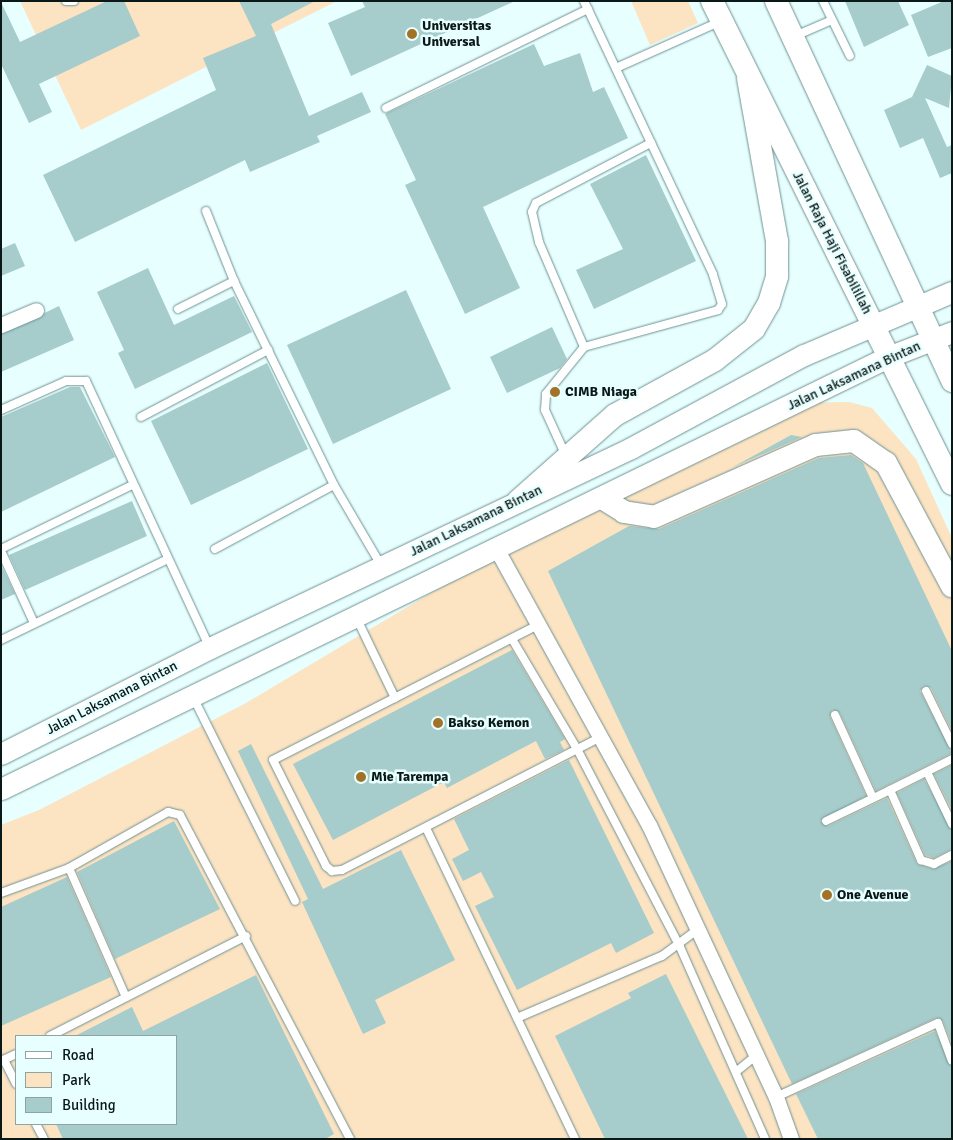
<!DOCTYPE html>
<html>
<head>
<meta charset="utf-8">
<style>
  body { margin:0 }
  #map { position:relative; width:953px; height:1140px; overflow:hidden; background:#e8ffff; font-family:Signika,sans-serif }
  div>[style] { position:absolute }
  .green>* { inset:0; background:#fce3c2 }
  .building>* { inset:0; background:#a6cccb }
  .roads { filter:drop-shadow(0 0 1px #6e9292) drop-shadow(0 0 1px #6e9292) }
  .lane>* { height:8px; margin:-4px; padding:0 4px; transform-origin:4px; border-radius:4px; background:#fff }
  .street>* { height:15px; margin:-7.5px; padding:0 7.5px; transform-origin:7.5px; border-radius:7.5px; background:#fff }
  .secondary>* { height:21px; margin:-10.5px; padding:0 10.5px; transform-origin:10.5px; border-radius:10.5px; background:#fff }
  .primary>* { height:22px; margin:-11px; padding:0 11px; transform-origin:11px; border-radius:11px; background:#fff }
  .dots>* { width:14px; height:14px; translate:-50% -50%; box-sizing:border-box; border:2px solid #e8ffff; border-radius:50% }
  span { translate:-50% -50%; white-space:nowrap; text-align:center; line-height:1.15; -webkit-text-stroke:5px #e8ffff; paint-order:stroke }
  .poi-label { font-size:14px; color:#0a1818; font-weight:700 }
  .left { translate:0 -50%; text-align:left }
  .street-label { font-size:14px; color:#0a1818 }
  .frame { position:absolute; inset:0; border:2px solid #0a1818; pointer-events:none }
  .legend { position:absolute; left:15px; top:1035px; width:162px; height:90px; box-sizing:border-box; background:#e8ffff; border:1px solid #8fa3a3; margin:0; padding:6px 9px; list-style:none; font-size:15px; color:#0a1818 }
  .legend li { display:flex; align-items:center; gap:10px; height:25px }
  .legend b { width:25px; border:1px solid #8fa3a3 }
</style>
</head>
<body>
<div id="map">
  <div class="green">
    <i style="clip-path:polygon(20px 1px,337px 1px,81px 130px)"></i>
    <i style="clip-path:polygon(631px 1px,688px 1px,698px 23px,650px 45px)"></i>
    <i style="clip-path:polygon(evenodd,849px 402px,872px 408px,916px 459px,952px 538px,952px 1139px,1px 1139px,1px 825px,39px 810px,246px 703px,498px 553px,779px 403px,849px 402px,16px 1036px,176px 1036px,176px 1124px,16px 1124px,16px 1036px)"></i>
  </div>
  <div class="building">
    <i style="clip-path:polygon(107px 1px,124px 1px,140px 36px,39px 84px,52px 112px,29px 123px,1px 64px,1px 2px,20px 42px)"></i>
    <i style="clip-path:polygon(239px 1px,315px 1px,271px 24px,309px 116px,362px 92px,371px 112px,317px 136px,320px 142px,250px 172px,245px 160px,75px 242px,43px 175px,216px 90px,203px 58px,256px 36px)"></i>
    <i style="clip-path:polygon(362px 1px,515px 1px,351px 76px,328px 23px,365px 7px)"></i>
    <i style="clip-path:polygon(845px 1px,898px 1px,909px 25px,864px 47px)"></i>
    <i style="clip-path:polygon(944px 1px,952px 1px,952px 48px,928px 57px,911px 15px)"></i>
    <i style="clip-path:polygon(534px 44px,544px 66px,580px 53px,593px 92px,604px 87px,628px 138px,483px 207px,520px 288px,465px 314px,405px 185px,416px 180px,385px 114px)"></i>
    <i style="clip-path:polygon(927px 65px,952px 76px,949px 108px,925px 98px,947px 147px,952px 145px,952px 173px,940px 178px,923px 138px,900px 148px,884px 110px,912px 97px)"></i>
    <i style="clip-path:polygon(646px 155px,696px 261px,594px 309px,576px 270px,623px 249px,590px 184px)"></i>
    <i style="clip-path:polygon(15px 243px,25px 266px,1px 276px,1px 249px)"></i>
    <i style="clip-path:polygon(148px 268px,174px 325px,234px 296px,252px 332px,135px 389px,118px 353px,124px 350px,97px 292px)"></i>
    <i style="clip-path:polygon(406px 290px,451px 389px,333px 444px,287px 345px)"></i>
    <i style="clip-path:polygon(59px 306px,74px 340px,1px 372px,1px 334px)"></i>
    <i style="clip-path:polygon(552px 327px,567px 359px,560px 368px,507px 393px,490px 357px)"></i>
    <i style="clip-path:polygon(267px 363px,308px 449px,191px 505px,151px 421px)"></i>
    <i style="clip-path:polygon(70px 387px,80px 387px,115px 457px,1px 512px,1px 417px)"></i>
    <i style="clip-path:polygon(791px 435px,802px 437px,733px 467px)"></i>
    <i style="clip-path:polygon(851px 455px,863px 463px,952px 651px,952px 731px,931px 688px,924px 686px,920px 691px,952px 753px,876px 791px,840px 713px,832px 710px,830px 717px,866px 796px,820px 821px,828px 826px,887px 798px,917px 864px,933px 869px,952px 861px,952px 1044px,943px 1021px,936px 1018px,792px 1084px,548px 571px,629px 526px,659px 529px,819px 458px)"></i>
    <i style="clip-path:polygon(132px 501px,147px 536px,25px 590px,9px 555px)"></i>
    <i style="clip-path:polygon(1px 565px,15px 594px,1px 600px)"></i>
    <i style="clip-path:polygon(512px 650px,565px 739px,560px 742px,564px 750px,545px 759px,536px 741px,447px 788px,444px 782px,333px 840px,293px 764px)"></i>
    <i style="clip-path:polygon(251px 744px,323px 889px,401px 850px,455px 960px,375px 1000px,386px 1023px,363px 1034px,302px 902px,308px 899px,238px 751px)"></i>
    <i style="clip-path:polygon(569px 760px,654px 933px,616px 953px,611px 943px,517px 990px,475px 906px,494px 897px,481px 872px,463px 881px,452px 859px,469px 850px,454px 819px)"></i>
    <i style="clip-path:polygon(952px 765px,952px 810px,934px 774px)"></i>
    <i style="clip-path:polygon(924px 779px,952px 830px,952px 849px,934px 858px,925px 855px,897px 793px)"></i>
    <i style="clip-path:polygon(174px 821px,220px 909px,115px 959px,77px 872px)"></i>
    <i style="clip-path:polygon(67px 877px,111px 977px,1px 1026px,1px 907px)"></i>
    <i style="clip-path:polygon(666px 974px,748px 1139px,605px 1139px,555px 1036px,631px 998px,628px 993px)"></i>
    <i style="clip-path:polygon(256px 975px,334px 1134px,325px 1139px,63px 1139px,56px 1124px,176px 1124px,176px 1036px,75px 1036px,132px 1007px,143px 1031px)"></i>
    <i style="clip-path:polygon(935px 1031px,952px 1067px,952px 1139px,818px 1139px,796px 1094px)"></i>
  </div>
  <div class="roads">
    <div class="lane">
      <i style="left:66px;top:1px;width:8px"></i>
      <i style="left:823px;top:1px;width:61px;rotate:63.9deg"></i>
      <i style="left:795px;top:36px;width:40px;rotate:-23.4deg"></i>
      <i style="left:616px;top:68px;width:115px;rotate:-24.1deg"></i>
      <i style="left:386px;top:108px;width:225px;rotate:-26.1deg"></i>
      <i style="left:206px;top:211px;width:75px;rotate:68.2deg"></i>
      <i style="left:234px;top:281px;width:227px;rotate:63.9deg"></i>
      <i style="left:334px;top:485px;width:93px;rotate:59.6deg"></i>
      <i style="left:178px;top:309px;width:63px;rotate:-26.6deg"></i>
      <i style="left:584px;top:347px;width:114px;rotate:-113.2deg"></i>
      <i style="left:539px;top:242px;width:31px;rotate:-103deg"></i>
      <i style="left:532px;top:212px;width:10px;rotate:-66deg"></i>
      <i style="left:536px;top:203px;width:130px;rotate:-27.6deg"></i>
      <i style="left:1px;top:410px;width:71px;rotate:-24deg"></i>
      <i style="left:66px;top:381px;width:20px"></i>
      <i style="left:86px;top:381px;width:292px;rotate:65.1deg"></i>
      <i style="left:141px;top:417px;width:144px;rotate:-27.8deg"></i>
      <i style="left:566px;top:456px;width:51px;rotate:-114.5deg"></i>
      <i style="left:545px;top:410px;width:16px;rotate:-86deg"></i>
      <i style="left:546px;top:394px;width:60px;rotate:-51deg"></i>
      <i style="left:584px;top:347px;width:139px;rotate:-15.4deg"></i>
      <i style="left:718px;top:310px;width:7px;rotate:-56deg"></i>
      <i style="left:722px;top:304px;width:31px;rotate:-107deg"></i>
      <i style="left:713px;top:274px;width:302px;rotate:-115.3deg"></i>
      <i style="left:1px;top:549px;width:146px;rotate:-26deg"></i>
      <i style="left:215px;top:549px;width:135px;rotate:-28.3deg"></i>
      <i style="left:1px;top:551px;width:77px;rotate:65.4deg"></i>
      <i style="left:356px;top:617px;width:90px;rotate:64.3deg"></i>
      <i style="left:538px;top:625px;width:297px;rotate:153deg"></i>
      <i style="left:273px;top:760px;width:119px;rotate:63.4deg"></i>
      <i style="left:326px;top:866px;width:8px;rotate:40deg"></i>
      <i style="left:332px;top:871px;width:10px;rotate:-6deg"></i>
      <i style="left:342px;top:870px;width:291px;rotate:-27.2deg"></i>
      <i style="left:512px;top:639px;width:128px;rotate:59.4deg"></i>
      <i style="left:577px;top:749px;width:223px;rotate:62.5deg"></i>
      <i style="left:680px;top:947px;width:210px;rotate:66.1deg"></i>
      <i style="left:1px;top:640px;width:183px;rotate:-25.9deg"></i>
      <i style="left:926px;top:691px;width:59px;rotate:63.9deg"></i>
      <i style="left:193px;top:697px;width:228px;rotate:63.4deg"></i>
      <i style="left:835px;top:715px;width:91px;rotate:65.4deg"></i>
      <i style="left:952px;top:759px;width:69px;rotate:153.4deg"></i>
      <i style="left:890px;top:790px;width:77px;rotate:66.1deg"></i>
      <i style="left:921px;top:860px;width:14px;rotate:17deg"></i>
      <i style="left:934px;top:864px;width:20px;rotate:-27deg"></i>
      <i style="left:927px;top:772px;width:58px;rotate:64.3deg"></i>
      <i style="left:826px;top:821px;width:71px;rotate:-25.8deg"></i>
      <i style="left:427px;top:830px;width:343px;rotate:64.4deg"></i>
      <i style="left:69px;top:868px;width:141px;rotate:66.2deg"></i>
      <i style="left:1px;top:893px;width:72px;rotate:-20.2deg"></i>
      <i style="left:69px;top:868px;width:114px;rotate:-29.5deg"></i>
      <i style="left:168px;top:812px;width:12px;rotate:14deg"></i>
      <i style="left:180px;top:815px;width:366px;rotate:62.3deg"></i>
      <i style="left:517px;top:1018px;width:158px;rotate:-23.2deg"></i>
      <i style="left:662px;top:956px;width:44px;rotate:-36.6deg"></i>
      <i style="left:50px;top:1036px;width:220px;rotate:-27deg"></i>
      <i style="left:4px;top:1060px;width:27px;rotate:63deg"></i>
      <i style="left:1px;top:1061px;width:17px;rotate:-25deg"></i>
      <i style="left:737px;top:1071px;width:26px;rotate:-39deg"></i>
      <i style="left:776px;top:1097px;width:178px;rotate:-24.6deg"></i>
      <i style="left:938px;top:1023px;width:40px;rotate:69.8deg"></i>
      <i style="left:36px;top:1124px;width:17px;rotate:62deg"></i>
    </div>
    <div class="street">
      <i style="left:1px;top:325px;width:38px;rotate:-23deg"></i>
      <i style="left:497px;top:550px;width:314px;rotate:61.1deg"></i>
      <i style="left:649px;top:825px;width:300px;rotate:65deg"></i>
      <i style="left:776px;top:1097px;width:45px;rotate:70.3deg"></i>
    </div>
    <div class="secondary">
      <i style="left:1px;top:754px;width:234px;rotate:-26.9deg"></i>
      <i style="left:210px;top:648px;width:466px;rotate:-25.4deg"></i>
      <i style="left:631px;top:448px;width:196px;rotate:-28.3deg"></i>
      <i style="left:804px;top:355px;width:161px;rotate:-23.1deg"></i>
      <i style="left:1px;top:789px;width:987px;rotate:-25.97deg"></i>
      <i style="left:888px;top:357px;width:69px;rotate:-21.3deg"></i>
    </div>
    <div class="primary">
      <i style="left:712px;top:1px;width:539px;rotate:63.58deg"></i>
      <i style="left:776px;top:1px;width:419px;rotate:65.1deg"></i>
      <i style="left:602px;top:498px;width:26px;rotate:32deg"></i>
      <i style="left:624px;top:512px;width:30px;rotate:9deg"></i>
      <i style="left:654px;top:517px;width:177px;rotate:-24deg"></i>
      <i style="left:816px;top:445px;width:38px;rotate:-6deg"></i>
      <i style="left:854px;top:441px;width:39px;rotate:35deg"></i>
      <i style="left:886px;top:463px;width:140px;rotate:61.8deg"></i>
      <i style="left:518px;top:501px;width:130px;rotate:-41.6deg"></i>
      <i style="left:615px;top:415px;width:114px;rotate:-28.8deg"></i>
      <i style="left:715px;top:360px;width:50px;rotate:-38.5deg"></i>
      <i style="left:754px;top:329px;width:30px;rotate:-60deg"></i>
      <i style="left:769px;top:303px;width:28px;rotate:-73deg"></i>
      <i style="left:777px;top:276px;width:35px;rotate:-90deg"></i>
      <i style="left:777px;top:241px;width:165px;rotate:-100.1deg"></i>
    </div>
  </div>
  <div class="dots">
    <i style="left:412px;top:34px;background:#a27226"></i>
    <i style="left:555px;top:392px;background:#a27226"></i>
    <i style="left:438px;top:723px;background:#a27226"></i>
    <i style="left:361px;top:777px;background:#a27226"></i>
    <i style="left:827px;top:895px;background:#a27226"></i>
  </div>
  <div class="poi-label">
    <span class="left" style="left:422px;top:34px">Universitas<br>Universal</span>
    <span class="left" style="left:565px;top:392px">CIMB Niaga</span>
    <span class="left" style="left:448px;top:723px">Bakso Kemon</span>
    <span class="left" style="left:371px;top:777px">Mie Tarempa</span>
    <span class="left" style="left:837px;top:895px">One Avenue</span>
  </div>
  <div class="street-label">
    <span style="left:832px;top:243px;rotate:63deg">Jalan Raja Haji Fisabilillah</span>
    <span style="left:854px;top:376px;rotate:-25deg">Jalan Laksamana Bintan</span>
    <span style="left:476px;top:521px;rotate:-26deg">Jalan Laksamana Bintan</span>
    <span style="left:112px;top:698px;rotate:-27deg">Jalan Laksamana Bintan</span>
  </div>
  <div class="frame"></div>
  <ul class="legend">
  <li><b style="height:6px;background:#fff"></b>Road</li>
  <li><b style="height:14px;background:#fce3c2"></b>Park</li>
  <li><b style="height:14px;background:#a6cccb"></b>Building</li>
  </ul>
</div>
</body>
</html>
